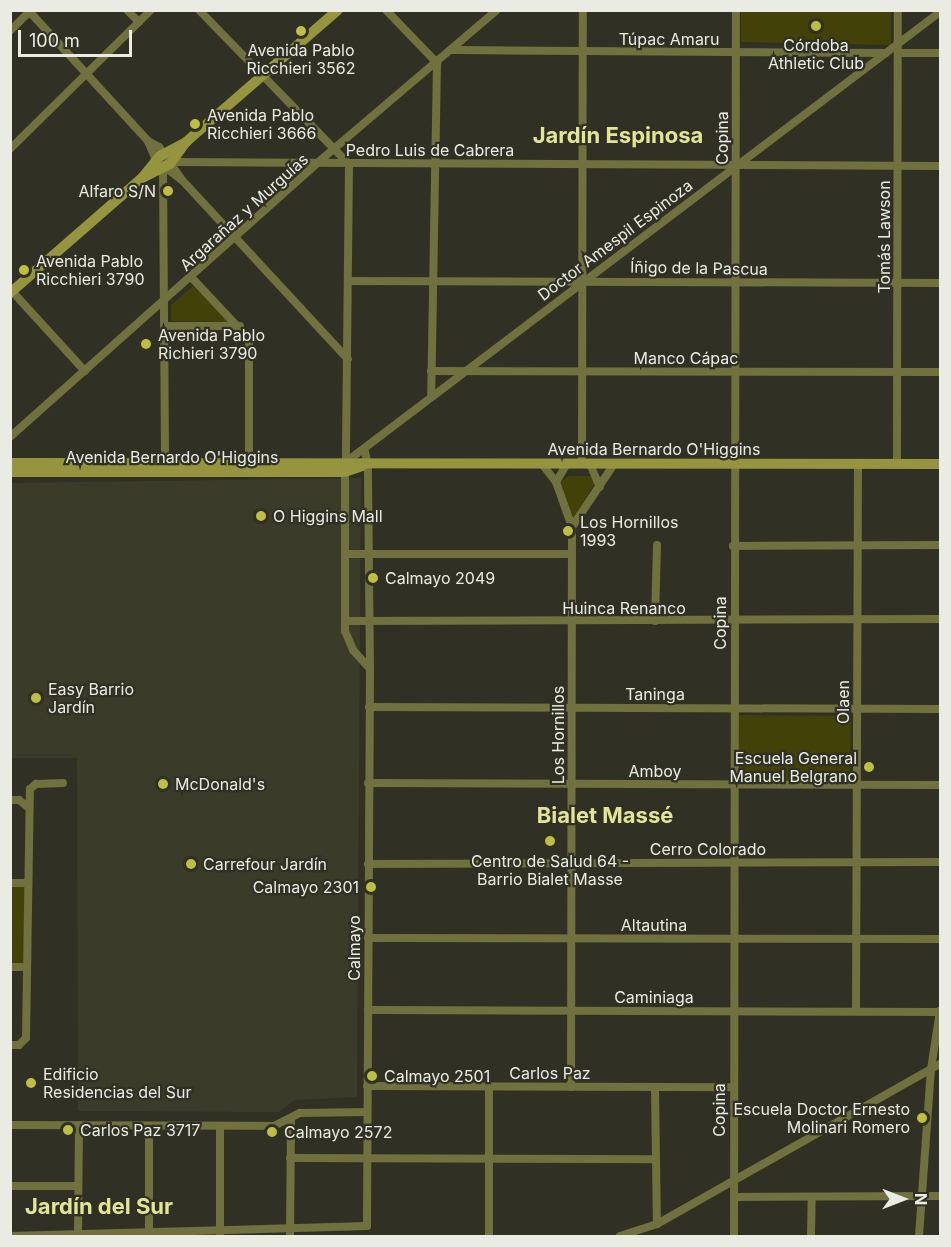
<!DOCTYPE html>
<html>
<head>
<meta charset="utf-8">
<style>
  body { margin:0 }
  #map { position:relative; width:951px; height:1247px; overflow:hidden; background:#303024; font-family:Inter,sans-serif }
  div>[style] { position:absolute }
  .built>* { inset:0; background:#3b3b29 }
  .green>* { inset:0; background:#414108 }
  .minor>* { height:8px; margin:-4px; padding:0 4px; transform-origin:4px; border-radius:4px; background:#70713e }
  .secondary>* { height:10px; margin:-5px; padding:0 5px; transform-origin:5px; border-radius:5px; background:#959540 }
  .dots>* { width:16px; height:16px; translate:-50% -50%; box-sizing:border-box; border:3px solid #303024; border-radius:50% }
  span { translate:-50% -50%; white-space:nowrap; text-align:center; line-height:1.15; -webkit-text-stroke:4.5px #303024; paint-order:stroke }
  .street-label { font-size:16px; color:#eaebe3 }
  .poi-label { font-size:16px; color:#eaebe3 }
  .left { translate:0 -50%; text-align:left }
  .right { translate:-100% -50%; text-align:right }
  .district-label { font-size:22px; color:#e3e596; font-weight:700 }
  .frame { position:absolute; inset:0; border:12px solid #eaebe3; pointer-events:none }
  .north { position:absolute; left:873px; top:1169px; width:60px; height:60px; -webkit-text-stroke:4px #303024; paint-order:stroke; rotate:90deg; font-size:16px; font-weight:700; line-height:24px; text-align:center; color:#eaebe3 }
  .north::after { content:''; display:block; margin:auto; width:21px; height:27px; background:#eaebe3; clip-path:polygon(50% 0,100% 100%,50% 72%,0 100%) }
  .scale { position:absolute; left:18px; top:30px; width:114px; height:27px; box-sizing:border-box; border:3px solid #eaebe3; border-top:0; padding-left:8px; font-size:18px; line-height:21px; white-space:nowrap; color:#eaebe3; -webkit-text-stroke:4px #303024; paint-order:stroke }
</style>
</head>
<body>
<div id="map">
  <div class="built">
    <i style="clip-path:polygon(361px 478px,357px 1097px,294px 1100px,279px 1112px,78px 1111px,77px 758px,11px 758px,10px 483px)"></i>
  </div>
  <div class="green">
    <i style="clip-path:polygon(741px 11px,891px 11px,891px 45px,741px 42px)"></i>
    <i style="clip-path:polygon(193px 286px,228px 320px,227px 322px,171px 321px,171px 305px)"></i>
    <i style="clip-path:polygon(569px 476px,591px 476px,595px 483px,572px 521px,560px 488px,560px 482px)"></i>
    <i style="clip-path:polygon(738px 715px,851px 716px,850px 781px,737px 780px)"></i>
    <i style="clip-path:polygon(11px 883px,28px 883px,27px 967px,11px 967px)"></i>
  </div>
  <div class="minor">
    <i style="left:28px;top:10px;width:178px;rotate:47.5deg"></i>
    <i style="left:148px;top:141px;width:13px;rotate:29deg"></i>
    <i style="left:159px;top:147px;width:40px;rotate:55.1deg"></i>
    <i style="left:182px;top:180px;width:244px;rotate:47.2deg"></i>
    <i style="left:127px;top:10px;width:17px;rotate:45deg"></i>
    <i style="left:199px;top:10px;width:215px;rotate:45.8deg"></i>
    <i style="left:349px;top:164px;width:298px;rotate:90.6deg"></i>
    <i style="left:386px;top:10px;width:74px;rotate:46.1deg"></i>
    <i style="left:437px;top:63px;width:333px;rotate:91deg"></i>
    <i style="left:10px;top:31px;width:27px;rotate:-45deg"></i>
    <i style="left:453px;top:50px;width:433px;rotate:0.4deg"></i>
    <i style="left:898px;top:53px;width:42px"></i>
    <i style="left:148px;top:141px;width:21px;rotate:67deg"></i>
    <i style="left:156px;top:160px;width:33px;rotate:38deg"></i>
    <i style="left:10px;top:149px;width:198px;rotate:-44.6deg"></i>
    <i style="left:172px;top:162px;width:768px;rotate:0.3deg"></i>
    <i style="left:163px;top:169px;width:294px;rotate:89.6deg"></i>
    <i style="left:192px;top:278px;width:83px;rotate:46.9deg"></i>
    <i style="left:249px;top:339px;width:124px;rotate:90deg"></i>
    <i style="left:348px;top:281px;width:592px;rotate:0.19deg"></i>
    <i style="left:10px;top:289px;width:111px;rotate:47.6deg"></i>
    <i style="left:165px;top:326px;width:75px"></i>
    <i style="left:431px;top:371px;width:509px;rotate:0.11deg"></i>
    <i style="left:10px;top:437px;width:410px;rotate:-41.7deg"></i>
    <i style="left:316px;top:164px;width:238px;rotate:-40.4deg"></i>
    <i style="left:346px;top:462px;width:745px;rotate:-37.15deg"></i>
    <i style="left:542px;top:464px;width:23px;rotate:52deg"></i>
    <i style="left:556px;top:482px;width:48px;rotate:70.4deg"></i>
    <i style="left:572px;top:527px;width:560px;rotate:90.1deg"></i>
    <i style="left:582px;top:464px;width:454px;rotate:-89.9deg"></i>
    <i style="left:590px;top:464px;width:25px;rotate:67deg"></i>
    <i style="left:897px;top:464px;width:454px;rotate:-89.9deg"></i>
    <i style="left:345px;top:472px;width:159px;rotate:90deg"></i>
    <i style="left:345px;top:631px;width:21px;rotate:67deg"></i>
    <i style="left:353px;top:650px;width:25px;rotate:48deg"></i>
    <i style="left:556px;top:482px;width:21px;rotate:-59deg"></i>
    <i style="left:572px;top:527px;width:76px;rotate:-56.3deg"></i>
    <i style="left:733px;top:546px;width:207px;rotate:-0.3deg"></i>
    <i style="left:345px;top:554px;width:227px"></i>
    <i style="left:345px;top:621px;width:595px;rotate:-0.19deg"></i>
    <i style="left:655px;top:621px;width:76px;rotate:-88.5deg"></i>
    <i style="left:369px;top:707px;width:571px;rotate:0.2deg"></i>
    <i style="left:368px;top:783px;width:572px;rotate:0.2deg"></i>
    <i style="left:10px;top:800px;width:9px"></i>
    <i style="left:19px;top:800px;width:13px;rotate:39deg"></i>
    <i style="left:368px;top:864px;width:572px;rotate:-0.2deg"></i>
    <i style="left:10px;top:883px;width:18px"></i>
    <i style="left:368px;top:938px;width:572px;rotate:0.1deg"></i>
    <i style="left:10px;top:967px;width:17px"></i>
    <i style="left:368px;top:1010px;width:572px;rotate:0.2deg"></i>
    <i style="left:856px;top:1011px;width:547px;rotate:-89.79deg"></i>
    <i style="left:10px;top:1045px;width:9px"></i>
    <i style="left:19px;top:1045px;width:10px;rotate:-45deg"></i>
    <i style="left:26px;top:1038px;width:249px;rotate:-89.1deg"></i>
    <i style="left:30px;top:789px;width:8px;rotate:-40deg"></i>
    <i style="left:36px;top:784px;width:27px;rotate:-2deg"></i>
    <i style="left:367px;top:1086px;width:366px;rotate:0.2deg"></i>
    <i style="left:655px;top:1087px;width:137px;rotate:89.2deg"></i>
    <i style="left:10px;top:1125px;width:264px;rotate:0.2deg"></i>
    <i style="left:274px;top:1126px;width:29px;rotate:-27deg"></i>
    <i style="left:300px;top:1113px;width:67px;rotate:-0.9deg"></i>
    <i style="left:149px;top:1126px;width:110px;rotate:90deg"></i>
    <i style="left:290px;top:1158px;width:366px;rotate:0.2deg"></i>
    <i style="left:10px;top:1186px;width:68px"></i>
    <i style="left:734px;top:1197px;width:206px;rotate:-0.3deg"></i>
    <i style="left:78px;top:1235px;width:110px;rotate:-89.5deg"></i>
    <i style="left:10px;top:1236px;width:357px;rotate:-1.6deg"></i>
    <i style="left:367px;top:1226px;width:557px;rotate:-89.69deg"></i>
    <i style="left:370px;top:669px;width:204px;rotate:-90.6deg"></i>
    <i style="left:368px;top:465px;width:17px;rotate:-103deg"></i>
    <i style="left:220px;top:1236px;width:110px;rotate:-90deg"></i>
    <i style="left:290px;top:1236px;width:118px;rotate:-89.5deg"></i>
    <i style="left:489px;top:1236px;width:149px;rotate:-90deg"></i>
    <i style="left:620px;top:1236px;width:39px;rotate:-18deg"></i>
    <i style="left:657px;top:1224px;width:325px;rotate:-29.5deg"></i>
    <i style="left:734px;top:1236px;width:1226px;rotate:-89.91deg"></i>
    <i style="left:811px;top:1236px;width:39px;rotate:-89deg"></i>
    <i style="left:919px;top:1236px;width:167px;rotate:-85.9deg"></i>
    <i style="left:931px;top:1069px;width:59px;rotate:-81.2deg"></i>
  </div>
  <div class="secondary">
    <i style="left:142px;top:178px;width:31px;rotate:-27deg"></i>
    <i style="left:170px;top:164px;width:27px;rotate:-54deg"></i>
    <i style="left:186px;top:142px;width:201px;rotate:-41deg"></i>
    <i style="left:10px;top:293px;width:175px;rotate:-41.1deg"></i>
    <i style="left:142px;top:178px;width:28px;rotate:-51deg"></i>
    <i style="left:160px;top:156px;width:30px;rotate:-28deg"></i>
    <i style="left:10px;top:463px;width:930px;rotate:0.06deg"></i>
    <i style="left:10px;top:472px;width:335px"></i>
    <i style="left:345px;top:472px;width:18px;rotate:-19deg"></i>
  </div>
  <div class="dots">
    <i style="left:816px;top:26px;background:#bebe42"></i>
    <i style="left:301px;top:31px;background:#bebe42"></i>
    <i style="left:195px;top:124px;background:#bebe42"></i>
    <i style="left:168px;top:191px;background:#bebe42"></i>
    <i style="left:24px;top:270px;background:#bebe42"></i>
    <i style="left:146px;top:344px;background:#bebe42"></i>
    <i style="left:261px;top:516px;background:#bebe42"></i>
    <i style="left:568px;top:531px;background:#bebe42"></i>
    <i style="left:373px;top:578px;background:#bebe42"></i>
    <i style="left:36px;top:698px;background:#bebe42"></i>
    <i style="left:869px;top:767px;background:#bebe42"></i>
    <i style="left:163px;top:784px;background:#bebe42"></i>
    <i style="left:550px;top:841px;background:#bebe42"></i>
    <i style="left:191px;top:864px;background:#bebe42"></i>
    <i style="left:371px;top:887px;background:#bebe42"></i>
    <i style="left:372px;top:1076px;background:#bebe42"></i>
    <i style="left:31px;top:1083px;background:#bebe42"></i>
    <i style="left:922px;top:1118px;background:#bebe42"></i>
    <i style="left:68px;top:1130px;background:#bebe42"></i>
    <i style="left:272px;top:1132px;background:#bebe42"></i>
  </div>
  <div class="street-label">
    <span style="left:669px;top:39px">Túpac Amaru</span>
    <span style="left:722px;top:138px;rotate:-90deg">Copina</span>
    <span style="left:430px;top:150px">Pedro Luis de Cabrera</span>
    <span style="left:244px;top:212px;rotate:-42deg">Argarañaz y Murguías</span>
    <span style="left:884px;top:237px;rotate:-90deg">Tomás Lawson</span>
    <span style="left:615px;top:240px;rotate:-37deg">Doctor Amespil Espinoza</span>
    <span style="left:699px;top:268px;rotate:1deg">Íñigo de la Pascua</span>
    <span style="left:686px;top:358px">Manco Cápac</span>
    <span style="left:654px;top:449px">Avenida Bernardo O'Higgins</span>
    <span style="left:172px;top:457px">Avenida Bernardo O'Higgins</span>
    <span style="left:624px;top:608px">Huinca Renanco</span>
    <span style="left:720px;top:623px;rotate:-90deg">Copina</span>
    <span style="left:655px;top:694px">Taninga</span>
    <span style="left:843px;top:702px;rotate:-90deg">Olaen</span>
    <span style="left:558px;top:735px;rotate:-90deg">Los Hornillos</span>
    <span style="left:655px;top:771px">Amboy</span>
    <span style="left:708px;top:849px">Cerro Colorado</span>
    <span style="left:654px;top:925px">Altautina</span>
    <span style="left:354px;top:948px;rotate:-90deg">Calmayo</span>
    <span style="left:654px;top:997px">Caminiaga</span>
    <span style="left:550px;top:1073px">Carlos Paz</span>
    <span style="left:719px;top:1110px;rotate:-90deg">Copina</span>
  </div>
  <div class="poi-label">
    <span style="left:816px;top:54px">Córdoba<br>Athletic Club</span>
    <span style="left:301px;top:59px">Avenida Pablo<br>Ricchieri 3562</span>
    <span class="left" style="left:207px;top:124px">Avenida Pablo<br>Ricchieri 3666</span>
    <span class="right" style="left:156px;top:191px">Alfaro S/N</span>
    <span class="left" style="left:36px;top:270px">Avenida Pablo<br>Ricchieri 3790</span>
    <span class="left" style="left:158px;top:344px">Avenida Pablo<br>Richieri 3790</span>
    <span class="left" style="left:273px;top:516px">O Higgins Mall</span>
    <span class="left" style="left:580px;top:531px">Los Hornillos<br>1993</span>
    <span class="left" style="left:385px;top:578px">Calmayo 2049</span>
    <span class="left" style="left:48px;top:698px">Easy Barrio<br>Jardín</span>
    <span class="right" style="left:857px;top:767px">Escuela General<br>Manuel Belgrano</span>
    <span class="left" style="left:175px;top:784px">McDonald's</span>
    <span style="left:550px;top:870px">Centro de Salud 64 -<br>Barrio Bialet Masse</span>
    <span class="left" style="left:203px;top:864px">Carrefour Jardín</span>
    <span class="right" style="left:359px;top:887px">Calmayo 2301</span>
    <span class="left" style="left:43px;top:1083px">Edificio<br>Residencias del Sur</span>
    <span class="left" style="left:384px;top:1076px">Calmayo 2501</span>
    <span class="right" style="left:910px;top:1118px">Escuela Doctor Ernesto<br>Molinari Romero</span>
    <span class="left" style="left:80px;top:1130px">Carlos Paz 3717</span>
    <span class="left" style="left:284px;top:1132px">Calmayo 2572</span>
  </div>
  <div class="district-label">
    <span style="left:618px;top:136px">Jardín Espinosa</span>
    <span style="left:605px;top:816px">Bialet Massé</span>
    <span style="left:99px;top:1207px">Jardín del Sur</span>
  </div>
  <div class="frame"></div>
  <div class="north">N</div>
  <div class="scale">100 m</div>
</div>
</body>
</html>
